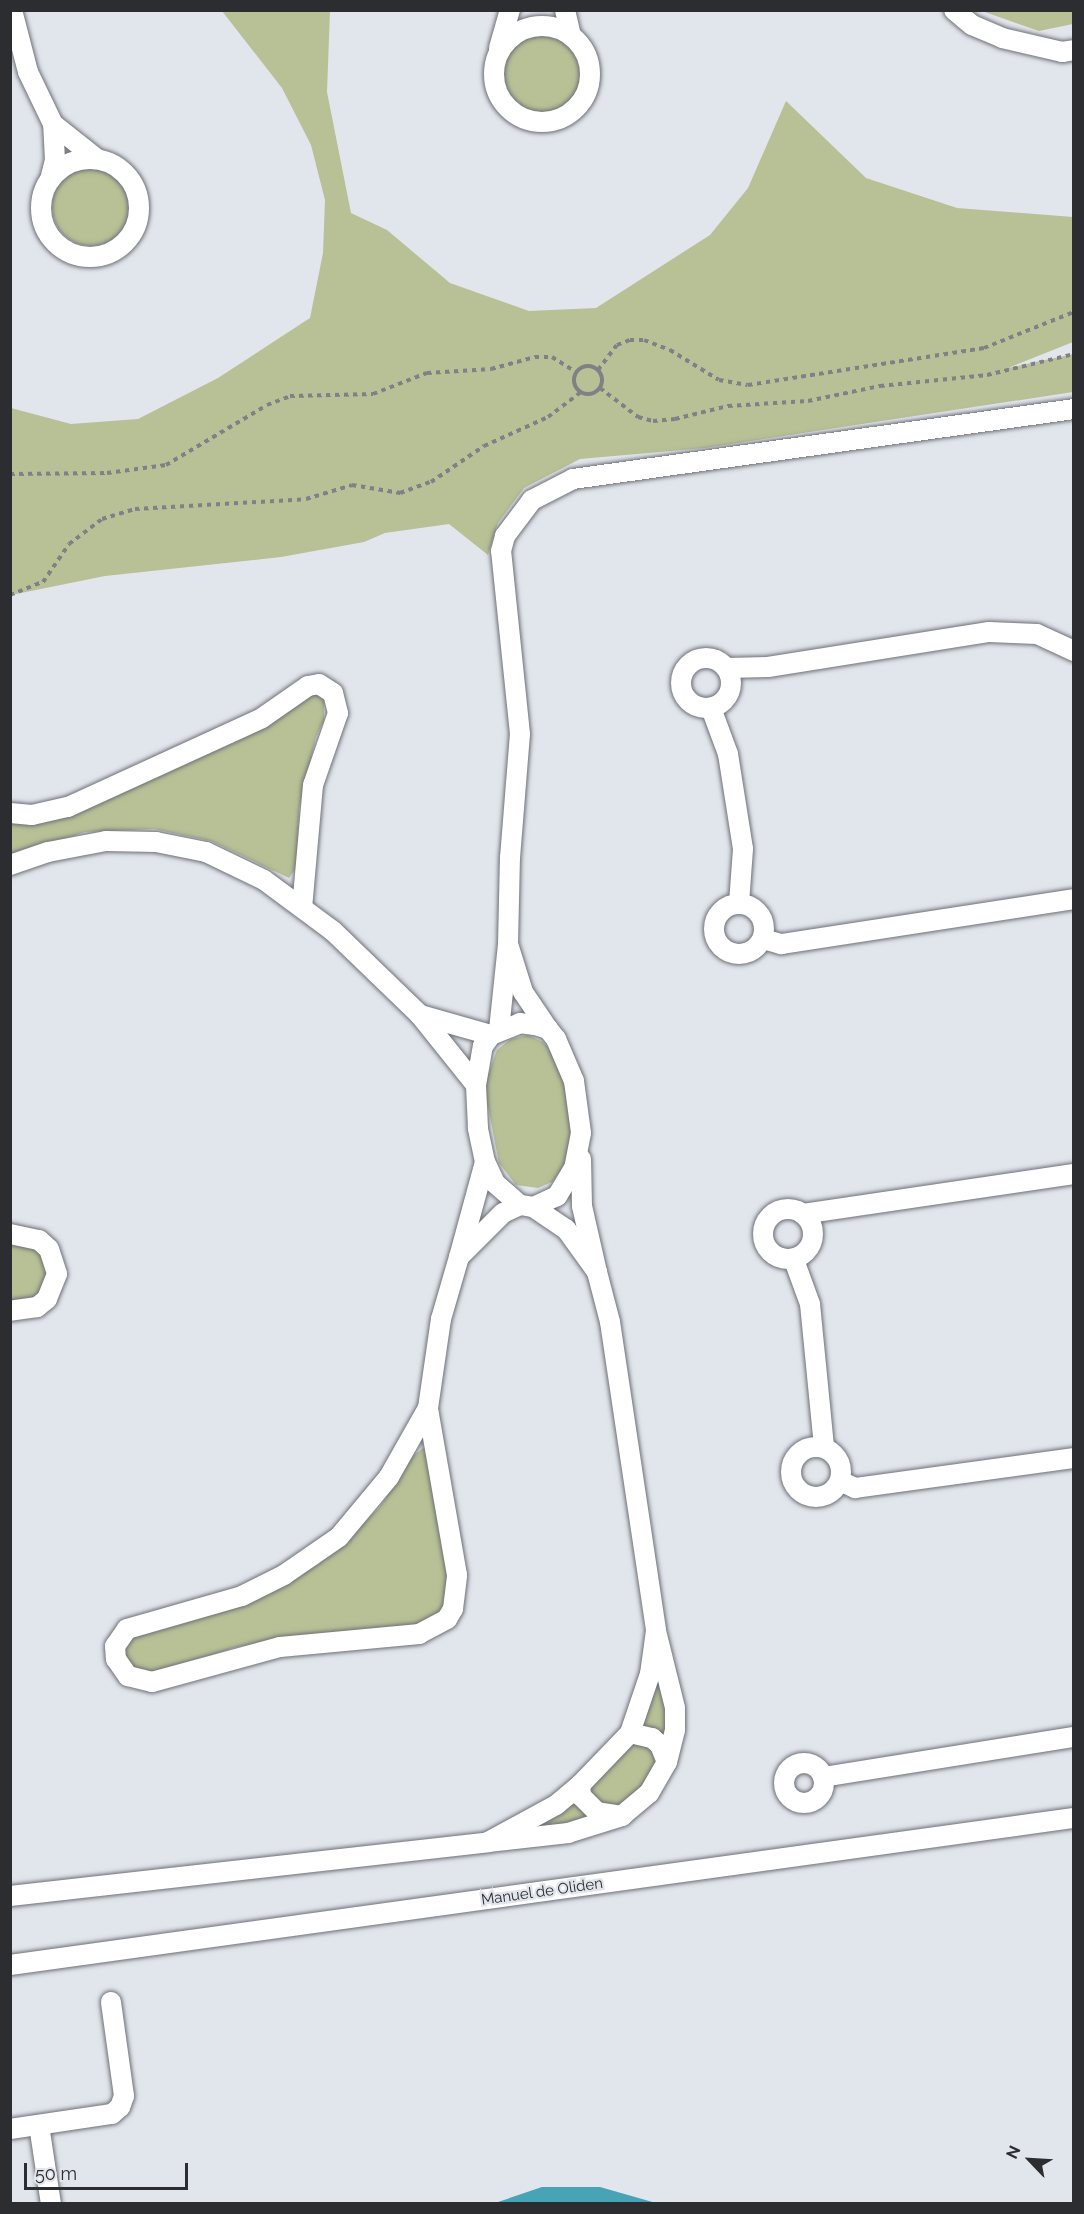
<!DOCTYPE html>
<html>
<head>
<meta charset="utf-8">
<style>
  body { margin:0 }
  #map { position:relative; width:1084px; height:2214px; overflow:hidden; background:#e1e5ec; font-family:Raleway,sans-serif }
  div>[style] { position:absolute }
  .green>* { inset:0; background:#b8c096 }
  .round { border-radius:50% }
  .water>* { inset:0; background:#48a3b6 }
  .path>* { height:4px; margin-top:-2px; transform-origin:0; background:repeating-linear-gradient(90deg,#7f8186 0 4.5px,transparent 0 9px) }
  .path>.ring { margin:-2px; padding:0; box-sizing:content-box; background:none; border:4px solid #7f8186; border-radius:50% }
  .roads { filter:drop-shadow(0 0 2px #6d7077) drop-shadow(0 0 2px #6d7077) }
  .minor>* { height:20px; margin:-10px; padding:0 10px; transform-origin:10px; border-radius:10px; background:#fff }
  .minor>.ring { margin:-10px; padding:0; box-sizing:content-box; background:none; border:20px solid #fff; border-radius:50% }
  span { translate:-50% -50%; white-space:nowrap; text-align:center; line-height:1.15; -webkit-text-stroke:4.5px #e1e5ec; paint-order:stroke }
  .street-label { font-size:15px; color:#2c2d30 }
  .frame { position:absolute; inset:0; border:12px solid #2c2d30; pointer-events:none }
  .north { position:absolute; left:1000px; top:2130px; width:60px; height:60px; -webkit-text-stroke:4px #e1e5ec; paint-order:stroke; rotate:295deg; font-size:16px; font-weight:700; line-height:24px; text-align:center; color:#2c2d30 }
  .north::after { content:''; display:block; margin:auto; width:21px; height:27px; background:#2c2d30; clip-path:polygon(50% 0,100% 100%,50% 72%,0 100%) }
  .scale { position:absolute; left:24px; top:2163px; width:164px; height:27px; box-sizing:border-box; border:3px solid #2c2d30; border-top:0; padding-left:8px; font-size:18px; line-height:21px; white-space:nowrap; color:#2c2d30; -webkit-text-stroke:4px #e1e5ec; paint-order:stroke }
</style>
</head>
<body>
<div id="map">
  <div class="green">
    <i style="clip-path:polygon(222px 11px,330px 11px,327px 92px,351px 213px,387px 230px,450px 283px,529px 311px,596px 308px,710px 235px,748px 188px,786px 101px,866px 178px,957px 208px,1073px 217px,1073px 342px,1008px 368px,1073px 354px,1073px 392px,705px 448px,580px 459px,524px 488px,498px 523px,488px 555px,449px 524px,385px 533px,364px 542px,281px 557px,105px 576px,11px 595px,11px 408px,71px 424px,138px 419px,218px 378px,310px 318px,323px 253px,325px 200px,311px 145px,282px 88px)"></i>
    <i style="clip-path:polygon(982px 11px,1073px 11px,1073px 24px,1039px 31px)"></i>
    <i class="round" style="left:504px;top:34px;width:78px;height:78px"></i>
    <i class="round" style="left:52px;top:168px;width:78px;height:78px"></i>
    <i style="clip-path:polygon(318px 693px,324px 701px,324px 720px,316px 737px,299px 809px,297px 867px,289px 878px,211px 841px,154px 829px,85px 832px,11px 857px,11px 821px,20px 821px)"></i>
    <i style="clip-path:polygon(528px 1035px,543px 1042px,555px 1055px,575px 1122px,563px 1171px,552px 1182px,538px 1188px,516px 1185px,499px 1163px,484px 1086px,497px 1050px,511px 1039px)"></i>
    <i style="clip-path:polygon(10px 1242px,37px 1248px,48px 1265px,46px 1285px,33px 1301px,11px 1304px)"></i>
    <i style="clip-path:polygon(423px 1448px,430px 1450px,450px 1577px,444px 1611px,428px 1624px,287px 1637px,232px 1648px,168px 1671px,144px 1675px,129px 1666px,124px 1653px,131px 1639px,149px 1627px,217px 1614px,253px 1602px,319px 1564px,379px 1508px,413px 1456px)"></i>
    <i style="clip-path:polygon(655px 1668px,664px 1694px,666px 1741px,640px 1726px)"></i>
    <i style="clip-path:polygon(639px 1737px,661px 1758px,648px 1784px,617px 1810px,589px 1797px,590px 1788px)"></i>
    <i style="clip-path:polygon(570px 1800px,601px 1817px,533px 1832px,532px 1826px)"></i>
  </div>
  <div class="water">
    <i style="clip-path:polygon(542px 2187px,600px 2187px,656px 2203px,495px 2203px)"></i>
  </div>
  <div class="path">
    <i class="ring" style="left:574px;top:366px;width:24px;height:24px"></i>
    <i style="left:598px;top:370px;width:31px;rotate:-53deg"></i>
    <i style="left:617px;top:345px;width:14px;rotate:-21deg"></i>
    <i style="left:630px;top:340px;width:14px"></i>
    <i style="left:644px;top:340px;width:28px;rotate:21deg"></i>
    <i style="left:670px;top:350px;width:57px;rotate:31.5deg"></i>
    <i style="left:719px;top:380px;width:29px;rotate:10deg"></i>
    <i style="left:748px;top:385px;width:239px;rotate:-8.9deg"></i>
    <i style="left:984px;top:348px;width:97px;rotate:-21.8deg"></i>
    <i style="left:600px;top:388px;width:48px;rotate:37.3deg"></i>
    <i style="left:638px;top:417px;width:16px;rotate:15deg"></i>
    <i style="left:653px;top:421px;width:22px;rotate:-5deg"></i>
    <i style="left:675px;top:419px;width:55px;rotate:-13.8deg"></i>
    <i style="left:728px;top:406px;width:80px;rotate:-3.6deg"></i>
    <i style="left:808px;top:401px;width:74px;rotate:-11.8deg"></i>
    <i style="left:880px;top:386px;width:108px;rotate:-5.9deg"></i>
    <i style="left:987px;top:375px;width:89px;rotate:-13.6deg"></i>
    <i style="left:10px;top:474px;width:97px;rotate:-0.6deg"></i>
    <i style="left:107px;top:473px;width:60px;rotate:-7.7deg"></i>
    <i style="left:166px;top:465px;width:117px;rotate:-30.7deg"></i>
    <i style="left:267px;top:405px;width:25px;rotate:-21deg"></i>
    <i style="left:290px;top:396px;width:83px;rotate:-1.4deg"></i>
    <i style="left:373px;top:394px;width:58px;rotate:-21.3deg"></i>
    <i style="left:427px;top:373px;width:64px;rotate:-3.6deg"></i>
    <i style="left:491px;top:369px;width:46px;rotate:-15.3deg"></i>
    <i style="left:535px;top:357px;width:17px"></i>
    <i style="left:552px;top:357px;width:28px;rotate:32deg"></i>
    <i style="left:10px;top:595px;width:35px;rotate:-22deg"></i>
    <i style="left:43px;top:582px;width:46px;rotate:-55.6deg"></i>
    <i style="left:69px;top:544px;width:41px;rotate:-37.1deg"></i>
    <i style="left:102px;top:519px;width:34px;rotate:-17deg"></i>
    <i style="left:135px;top:509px;width:171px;rotate:-3.3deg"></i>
    <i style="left:306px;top:499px;width:48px;rotate:-16.9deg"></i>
    <i style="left:352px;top:485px;width:49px;rotate:9.5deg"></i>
    <i style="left:400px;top:493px;width:33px;rotate:-20deg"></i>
    <i style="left:431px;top:482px;width:64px;rotate:-34.2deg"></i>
    <i style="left:484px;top:446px;width:70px;rotate:-24.4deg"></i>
    <i style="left:548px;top:417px;width:41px;rotate:-37.1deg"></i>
  </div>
  <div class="roads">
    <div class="minor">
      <i style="left:12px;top:10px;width:64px;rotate:75.5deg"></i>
      <i style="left:28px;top:72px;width:58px;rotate:64.3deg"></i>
      <i style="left:565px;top:10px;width:26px;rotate:77deg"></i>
      <i style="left:954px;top:10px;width:23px;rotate:40deg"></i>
      <i style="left:972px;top:25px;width:33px;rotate:23deg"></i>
      <i style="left:1002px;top:38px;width:62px;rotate:13.1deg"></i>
      <i style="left:1062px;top:52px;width:12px;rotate:-9deg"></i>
      <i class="ring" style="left:494px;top:26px;width:76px;height:76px"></i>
      <i style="left:499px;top:48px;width:40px;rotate:-74deg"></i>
      <i class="ring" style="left:41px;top:159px;width:78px;height:78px"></i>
      <i style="left:50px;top:180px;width:21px;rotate:-76deg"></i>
      <i style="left:55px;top:160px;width:36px;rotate:-93deg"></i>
      <i style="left:53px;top:124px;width:56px;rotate:38.5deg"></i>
      <i class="ring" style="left:681px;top:658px;width:30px;height:30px"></i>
      <i style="left:727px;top:668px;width:41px;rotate:-1.4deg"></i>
      <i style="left:768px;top:667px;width:224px;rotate:-9deg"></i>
      <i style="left:989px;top:632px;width:48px;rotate:2.4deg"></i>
      <i style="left:1037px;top:634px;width:41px;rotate:24.7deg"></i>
      <i style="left:711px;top:708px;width:49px;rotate:69.7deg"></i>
      <i style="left:728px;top:754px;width:96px;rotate:81deg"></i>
      <i style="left:743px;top:849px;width:55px;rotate:94.2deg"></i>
      <i style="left:10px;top:813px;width:22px;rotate:5deg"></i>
      <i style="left:32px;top:815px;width:37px;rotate:-13deg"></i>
      <i style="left:68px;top:807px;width:213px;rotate:-24.6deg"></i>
      <i style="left:262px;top:718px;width:56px;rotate:-34.8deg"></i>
      <i style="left:308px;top:686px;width:11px;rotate:-10deg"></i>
      <i style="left:319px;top:684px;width:17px;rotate:33deg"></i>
      <i style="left:333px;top:693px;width:21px;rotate:76deg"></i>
      <i style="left:338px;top:713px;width:76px;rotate:109.1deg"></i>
      <i style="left:313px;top:785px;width:123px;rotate:95.1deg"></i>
      <i style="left:10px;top:865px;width:40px;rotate:-18.9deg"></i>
      <i style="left:48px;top:852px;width:59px;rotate:-10.7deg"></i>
      <i style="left:106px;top:841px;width:50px;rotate:1.1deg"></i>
      <i style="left:156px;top:842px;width:51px;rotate:11.3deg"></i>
      <i style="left:206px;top:852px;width:64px;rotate:25.8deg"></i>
      <i style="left:264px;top:880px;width:86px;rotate:36.5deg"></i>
      <i style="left:333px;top:931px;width:121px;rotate:44deg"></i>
      <i class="ring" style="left:714px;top:904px;width:30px;height:30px"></i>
      <i style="left:763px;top:939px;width:19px;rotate:16deg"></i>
      <i style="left:781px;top:944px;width:296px;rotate:-8.7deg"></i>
      <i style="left:508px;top:944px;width:86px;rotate:-88.7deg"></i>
      <i style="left:510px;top:858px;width:124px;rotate:-85.4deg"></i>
      <i style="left:520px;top:734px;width:184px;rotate:-95.9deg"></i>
      <i style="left:501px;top:551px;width:16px;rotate:-75deg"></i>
      <i style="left:505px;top:536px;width:45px;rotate:-53.1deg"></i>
      <i style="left:532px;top:500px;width:46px;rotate:-27.1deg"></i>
      <i style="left:573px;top:479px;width:506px;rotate:-7.95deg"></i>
      <i style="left:499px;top:1030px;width:86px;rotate:-84deg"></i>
      <i style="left:508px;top:944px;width:50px;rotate:72.6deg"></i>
      <i style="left:523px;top:992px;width:45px;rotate:56deg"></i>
      <i style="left:476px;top:1085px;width:90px;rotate:-128.7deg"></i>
      <i style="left:420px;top:1015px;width:74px;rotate:15.7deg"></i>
      <i style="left:491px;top:1035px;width:31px;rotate:-22deg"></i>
      <i style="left:520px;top:1023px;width:15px;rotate:8deg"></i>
      <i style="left:535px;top:1025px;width:14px;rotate:17deg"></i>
      <i style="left:548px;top:1029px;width:13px;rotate:51deg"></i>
      <i style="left:556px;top:1039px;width:46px;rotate:66.8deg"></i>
      <i style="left:574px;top:1081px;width:52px;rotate:82.3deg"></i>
      <i style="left:581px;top:1133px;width:36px;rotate:101deg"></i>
      <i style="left:574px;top:1168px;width:33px;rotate:121deg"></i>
      <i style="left:557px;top:1196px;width:26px;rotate:155deg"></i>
      <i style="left:533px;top:1207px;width:13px;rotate:-171deg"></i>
      <i style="left:520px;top:1205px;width:33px;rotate:-139deg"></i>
      <i style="left:495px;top:1183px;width:23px;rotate:-115deg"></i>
      <i style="left:485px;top:1162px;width:35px;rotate:-102deg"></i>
      <i style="left:478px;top:1128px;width:43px;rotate:-92.7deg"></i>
      <i style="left:476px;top:1085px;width:40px;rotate:-80deg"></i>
      <i style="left:483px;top:1046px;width:14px;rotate:-54deg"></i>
      <i style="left:485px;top:1162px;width:98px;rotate:105.3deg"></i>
      <i style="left:459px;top:1257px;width:62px;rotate:-45deg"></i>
      <i style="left:503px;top:1213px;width:19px;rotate:-25deg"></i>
      <i style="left:533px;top:1207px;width:40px;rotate:34deg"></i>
      <i style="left:566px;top:1229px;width:53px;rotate:54.2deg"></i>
      <i style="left:597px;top:1272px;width:68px;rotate:-102.8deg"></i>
      <i style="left:582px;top:1206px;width:47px;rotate:-91.2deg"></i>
      <i class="ring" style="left:763px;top:1209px;width:30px;height:30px"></i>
      <i style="left:803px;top:1214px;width:274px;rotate:-8.4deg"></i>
      <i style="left:10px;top:1234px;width:30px;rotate:12deg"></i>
      <i style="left:39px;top:1240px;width:13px;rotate:42deg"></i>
      <i style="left:49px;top:1249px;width:26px;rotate:72deg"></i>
      <i style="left:57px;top:1274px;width:27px;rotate:112deg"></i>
      <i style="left:47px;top:1299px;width:13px;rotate:141deg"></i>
      <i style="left:37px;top:1307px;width:27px;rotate:172deg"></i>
      <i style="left:794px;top:1260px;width:47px;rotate:70deg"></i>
      <i style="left:810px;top:1304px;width:144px;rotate:84.4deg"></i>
      <i style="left:597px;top:1272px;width:52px;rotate:75.4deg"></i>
      <i style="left:610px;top:1322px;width:312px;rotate:81.5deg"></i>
      <i style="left:428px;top:1408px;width:79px;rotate:119.5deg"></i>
      <i style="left:389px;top:1477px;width:78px;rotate:129.8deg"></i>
      <i style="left:339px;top:1537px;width:67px;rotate:145.4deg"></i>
      <i style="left:284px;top:1575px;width:47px;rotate:153.4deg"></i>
      <i style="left:242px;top:1596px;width:120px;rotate:164deg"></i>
      <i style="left:127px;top:1629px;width:21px;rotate:125deg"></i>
      <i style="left:115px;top:1646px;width:13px;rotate:86deg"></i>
      <i style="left:116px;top:1659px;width:21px;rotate:55deg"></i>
      <i style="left:128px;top:1676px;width:25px;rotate:14deg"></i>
      <i style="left:152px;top:1682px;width:133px;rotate:-15.3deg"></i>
      <i style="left:280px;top:1647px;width:140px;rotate:-5.3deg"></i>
      <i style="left:419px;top:1634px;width:32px;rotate:-28deg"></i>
      <i style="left:447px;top:1619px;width:12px;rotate:-59deg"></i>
      <i style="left:453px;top:1609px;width:34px;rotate:-83deg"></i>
      <i style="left:457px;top:1575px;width:169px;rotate:-99.9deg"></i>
      <i style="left:428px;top:1408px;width:90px;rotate:-81.7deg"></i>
      <i style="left:441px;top:1319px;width:65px;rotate:-73.8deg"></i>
      <i class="ring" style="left:791px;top:1447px;width:30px;height:30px"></i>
      <i style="left:840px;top:1481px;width:17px;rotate:25deg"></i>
      <i style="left:855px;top:1488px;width:221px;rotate:-7.8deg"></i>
      <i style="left:630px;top:1733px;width:62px;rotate:-71.3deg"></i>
      <i style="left:650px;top:1674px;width:43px;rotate:-82.1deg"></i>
      <i style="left:656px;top:1631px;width:79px;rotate:76.1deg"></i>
      <i style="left:675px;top:1708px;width:22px;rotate:90deg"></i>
      <i style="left:675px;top:1730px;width:33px;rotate:104deg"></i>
      <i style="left:667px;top:1762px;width:36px;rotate:120deg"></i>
      <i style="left:649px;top:1793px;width:35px;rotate:140deg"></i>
      <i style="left:622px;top:1816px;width:25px;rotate:-171deg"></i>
      <i style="left:597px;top:1812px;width:23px;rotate:-135deg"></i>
      <i style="left:581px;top:1796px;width:11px;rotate:-95deg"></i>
      <i style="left:580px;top:1785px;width:72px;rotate:-46.1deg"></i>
      <i style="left:630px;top:1733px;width:23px;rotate:13deg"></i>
      <i style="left:652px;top:1738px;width:11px;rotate:41deg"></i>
      <i style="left:660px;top:1745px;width:18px;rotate:68deg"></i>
      <i class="ring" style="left:784px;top:1763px;width:20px;height:20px"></i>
      <i style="left:823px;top:1777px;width:254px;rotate:-9.1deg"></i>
      <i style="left:580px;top:1785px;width:31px;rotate:140deg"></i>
      <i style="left:556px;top:1805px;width:77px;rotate:151.4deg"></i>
      <i style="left:488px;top:1842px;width:81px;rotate:-6.4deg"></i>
      <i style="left:568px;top:1833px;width:57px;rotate:-17.5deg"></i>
      <i style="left:10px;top:1896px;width:481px;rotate:-6.4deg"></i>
      <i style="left:10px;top:1965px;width:1074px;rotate:-7.87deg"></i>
      <i style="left:39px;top:2125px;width:80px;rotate:81.4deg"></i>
      <i style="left:10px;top:2129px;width:103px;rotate:-8.4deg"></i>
      <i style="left:112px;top:2114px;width:11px;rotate:-41deg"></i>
      <i style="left:120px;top:2107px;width:12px;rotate:-70deg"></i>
      <i style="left:124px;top:2096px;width:95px;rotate:-97.9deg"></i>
    </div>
  </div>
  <div class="street-label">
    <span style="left:542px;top:1892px;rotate:-8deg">Manuel de Oliden</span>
  </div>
  <div class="frame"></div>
  <div class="north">N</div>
  <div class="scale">50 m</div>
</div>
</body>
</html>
